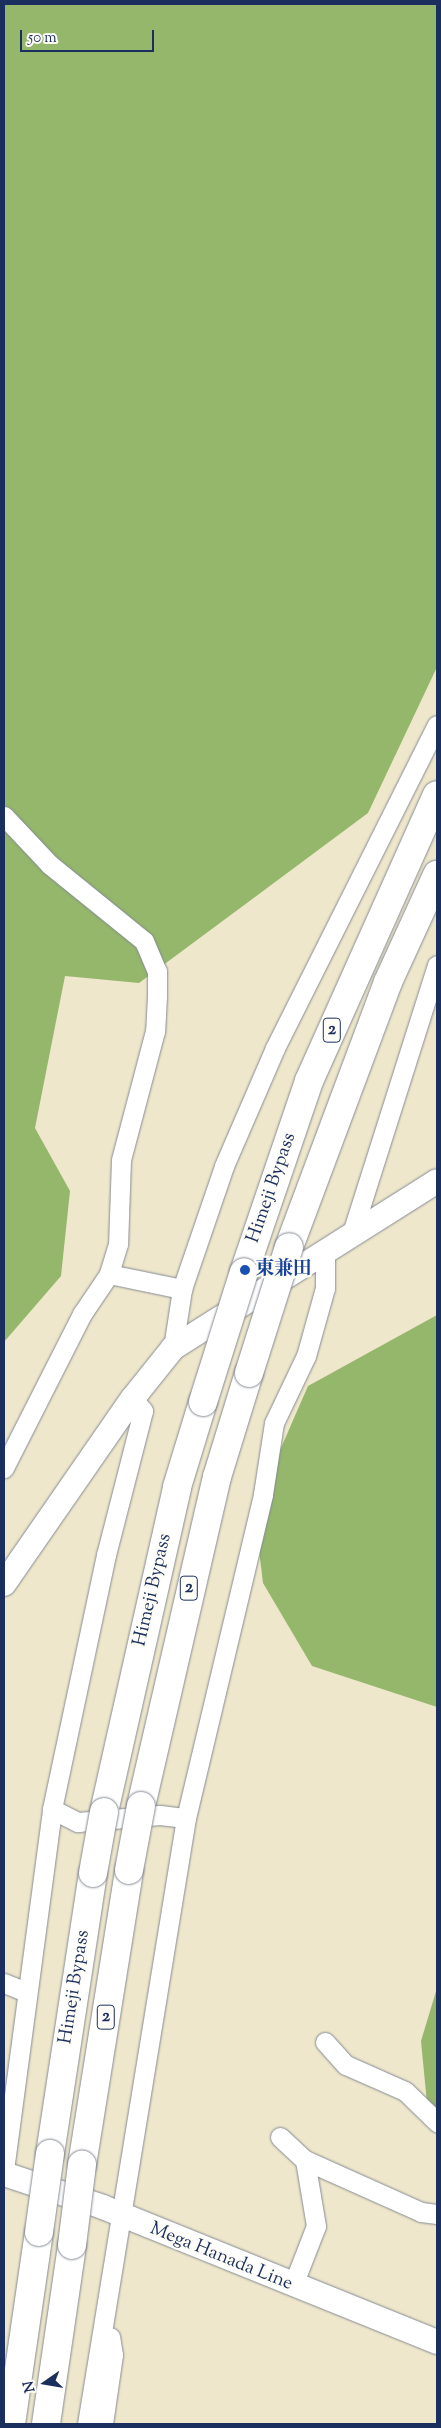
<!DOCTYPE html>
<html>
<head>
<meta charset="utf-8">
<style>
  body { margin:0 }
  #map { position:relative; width:441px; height:2428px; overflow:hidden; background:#efe7cb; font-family:"Sorts Mill Goudy","Noto Serif JP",serif }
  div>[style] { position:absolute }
  .forest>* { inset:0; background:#94b76b }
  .roads { filter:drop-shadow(0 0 1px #858b94) drop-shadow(0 0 1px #858b94) }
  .minor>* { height:19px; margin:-9.5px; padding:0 9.5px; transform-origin:9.5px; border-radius:9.5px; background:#fff }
  .major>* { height:24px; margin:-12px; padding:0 12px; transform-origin:12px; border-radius:12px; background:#fff }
  .highway>* { height:28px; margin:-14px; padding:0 14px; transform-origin:14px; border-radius:14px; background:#fff }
  .bridges { filter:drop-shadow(0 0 1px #858b94) drop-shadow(0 0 1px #858b94) }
  .highway-bridge>* { height:28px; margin:-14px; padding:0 14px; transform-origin:14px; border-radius:14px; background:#fff }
  .dots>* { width:14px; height:14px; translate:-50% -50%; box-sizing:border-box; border:2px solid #fdfcf7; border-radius:50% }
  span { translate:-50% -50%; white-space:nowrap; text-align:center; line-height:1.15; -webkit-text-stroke:4.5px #fdfcf7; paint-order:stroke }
  .shield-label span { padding:1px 4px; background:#fdfcf7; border:1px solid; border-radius:4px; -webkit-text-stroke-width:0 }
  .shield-label { font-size:18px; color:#1b2f5e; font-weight:700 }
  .street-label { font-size:19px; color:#1b2f5e }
  .transit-label { font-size:19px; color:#164399; font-weight:700 }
  .left { translate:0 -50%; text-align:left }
  .frame { position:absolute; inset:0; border:5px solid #1b2f5e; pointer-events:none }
  .north { position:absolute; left:20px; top:2358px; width:50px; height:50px; -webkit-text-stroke:4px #fdfcf7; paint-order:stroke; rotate:257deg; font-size:14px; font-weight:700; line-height:20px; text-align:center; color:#1b2f5e }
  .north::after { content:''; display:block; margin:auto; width:18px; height:22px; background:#1b2f5e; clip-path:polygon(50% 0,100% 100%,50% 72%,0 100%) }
  .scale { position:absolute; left:20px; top:30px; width:134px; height:22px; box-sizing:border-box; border:2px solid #1b2f5e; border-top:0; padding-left:6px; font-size:15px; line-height:18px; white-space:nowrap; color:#1b2f5e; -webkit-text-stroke:4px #fdfcf7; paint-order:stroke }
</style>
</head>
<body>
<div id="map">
  <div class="forest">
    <i style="clip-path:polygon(4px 4px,437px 4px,437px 667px,368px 813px,139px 983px,65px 976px,35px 1128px,70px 1191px,61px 1276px,4px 1342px)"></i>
    <i style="clip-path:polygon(437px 1315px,437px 1707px,312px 1666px,263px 1583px,259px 1550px,270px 1473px,308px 1386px)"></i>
    <i style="clip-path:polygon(437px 1988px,437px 2108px,427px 2103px,421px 2041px)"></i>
  </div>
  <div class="roads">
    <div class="minor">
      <i style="left:4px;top:816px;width:66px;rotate:46.8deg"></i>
      <i style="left:49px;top:864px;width:122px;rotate:39deg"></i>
      <i style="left:144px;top:941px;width:33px;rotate:67deg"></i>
      <i style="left:157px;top:971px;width:25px;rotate:90deg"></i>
      <i style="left:157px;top:996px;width:35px;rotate:93deg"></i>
      <i style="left:155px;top:1031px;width:133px;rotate:104.8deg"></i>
      <i style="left:121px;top:1160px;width:84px;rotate:92deg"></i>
      <i style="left:118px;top:1244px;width:31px;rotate:107deg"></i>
      <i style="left:109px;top:1274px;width:48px;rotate:124deg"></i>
      <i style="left:82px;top:1314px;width:173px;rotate:116.9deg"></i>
      <i style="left:352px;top:1233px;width:281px;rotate:-72.4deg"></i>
      <i style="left:109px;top:1274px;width:75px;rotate:11.6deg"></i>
      <i style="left:173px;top:1348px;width:60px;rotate:-81.3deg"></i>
      <i style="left:182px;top:1289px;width:130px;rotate:-71.1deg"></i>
      <i style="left:224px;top:1166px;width:129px;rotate:-66.6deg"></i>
      <i style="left:275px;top:1048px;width:361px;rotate:-63.4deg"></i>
      <i style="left:52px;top:1809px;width:29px;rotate:27deg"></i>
      <i style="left:78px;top:1822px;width:82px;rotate:-4.9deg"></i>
      <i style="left:160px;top:1815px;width:26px;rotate:7deg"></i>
      <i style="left:4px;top:1983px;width:24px;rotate:22deg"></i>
      <i style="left:325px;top:2042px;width:31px;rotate:48deg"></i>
      <i style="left:346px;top:2065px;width:64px;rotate:23.8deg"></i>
      <i style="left:405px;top:2091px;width:45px;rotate:44.1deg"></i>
      <i style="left:280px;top:2137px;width:34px;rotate:43deg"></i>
      <i style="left:305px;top:2160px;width:127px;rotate:24.1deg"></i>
      <i style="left:421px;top:2212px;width:16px;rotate:7deg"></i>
      <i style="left:4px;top:2170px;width:364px;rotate:-82.4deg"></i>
      <i style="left:52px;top:1809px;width:260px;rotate:-78deg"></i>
      <i style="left:106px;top:1555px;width:149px;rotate:-75.6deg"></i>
      <i style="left:143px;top:1411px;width:16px;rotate:-128deg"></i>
      <i style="left:293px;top:2285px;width:63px;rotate:-68.7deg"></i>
      <i style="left:316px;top:2226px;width:67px;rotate:-99.5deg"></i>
      <i style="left:87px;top:2424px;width:614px;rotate:-80.72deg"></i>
      <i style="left:186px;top:1818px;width:333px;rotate:-76.6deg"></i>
      <i style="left:263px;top:1494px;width:72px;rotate:-81.2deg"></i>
      <i style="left:274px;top:1423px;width:74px;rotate:-64.5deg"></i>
      <i style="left:306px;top:1356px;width:71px;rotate:-74.4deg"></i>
      <i style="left:325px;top:1288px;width:37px;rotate:-90deg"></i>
      <i style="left:103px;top:2424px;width:70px;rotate:-81.8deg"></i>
      <i style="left:113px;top:2355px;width:18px;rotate:-99deg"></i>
    </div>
    <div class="major">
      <i style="left:4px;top:1584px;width:226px;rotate:-55.3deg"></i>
      <i style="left:133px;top:1398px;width:64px;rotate:-51.3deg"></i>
      <i style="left:173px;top:1348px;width:312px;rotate:-32.3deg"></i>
      <i style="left:4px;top:2174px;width:104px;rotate:18.4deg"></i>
      <i style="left:103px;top:2207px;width:360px;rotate:22deg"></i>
    </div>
    <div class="highway">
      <i style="left:289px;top:1247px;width:283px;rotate:-69.5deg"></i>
      <i style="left:388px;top:982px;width:118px;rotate:-65.4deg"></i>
      <i style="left:244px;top:1272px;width:202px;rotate:-71.2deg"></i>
      <i style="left:309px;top:1081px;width:313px;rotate:-65.9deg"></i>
      <i style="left:141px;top:1806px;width:338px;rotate:-77deg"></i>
      <i style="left:217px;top:1477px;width:109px;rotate:-72.9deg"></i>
      <i style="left:104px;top:1812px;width:333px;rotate:-77.3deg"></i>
      <i style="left:177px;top:1487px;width:89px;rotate:-73deg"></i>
      <i style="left:50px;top:2154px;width:284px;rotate:-81.3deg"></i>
      <i style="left:82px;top:2165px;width:299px;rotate:-80.9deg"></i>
      <i style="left:11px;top:2424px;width:194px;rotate:-81.7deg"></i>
      <i style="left:46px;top:2424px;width:181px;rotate:-81.7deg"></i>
    </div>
  </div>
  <div class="bridges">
    <div class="highway-bridge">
      <i style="left:249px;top:1373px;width:132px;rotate:-72.4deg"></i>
      <i style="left:203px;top:1402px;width:136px;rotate:-72.5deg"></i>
      <i style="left:129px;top:1870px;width:65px;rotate:-79.4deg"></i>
      <i style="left:93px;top:1873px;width:62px;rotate:-79.8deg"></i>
      <i style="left:39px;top:2232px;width:79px;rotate:-82deg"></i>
      <i style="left:72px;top:2245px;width:81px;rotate:-82.9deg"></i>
    </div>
  </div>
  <div class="dots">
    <i style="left:245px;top:1270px;background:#1a4fb4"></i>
  </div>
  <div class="shield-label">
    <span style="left:332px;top:1030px">2</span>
    <span style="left:189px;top:1588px">2</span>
    <span style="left:106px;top:2017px">2</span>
  </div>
  <div class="street-label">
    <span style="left:272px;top:1188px;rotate:-71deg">Himeji Bypass</span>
    <span style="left:153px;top:1590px;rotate:-77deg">Himeji Bypass</span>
    <span style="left:75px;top:1987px;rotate:-81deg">Himeji Bypass</span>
    <span style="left:221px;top:2257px;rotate:22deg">Mega Hanada Line</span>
  </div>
  <div class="transit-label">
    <span class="left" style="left:255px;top:1270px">東兼田</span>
  </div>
  <div class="frame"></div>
  <div class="north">N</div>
  <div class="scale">50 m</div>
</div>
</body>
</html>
